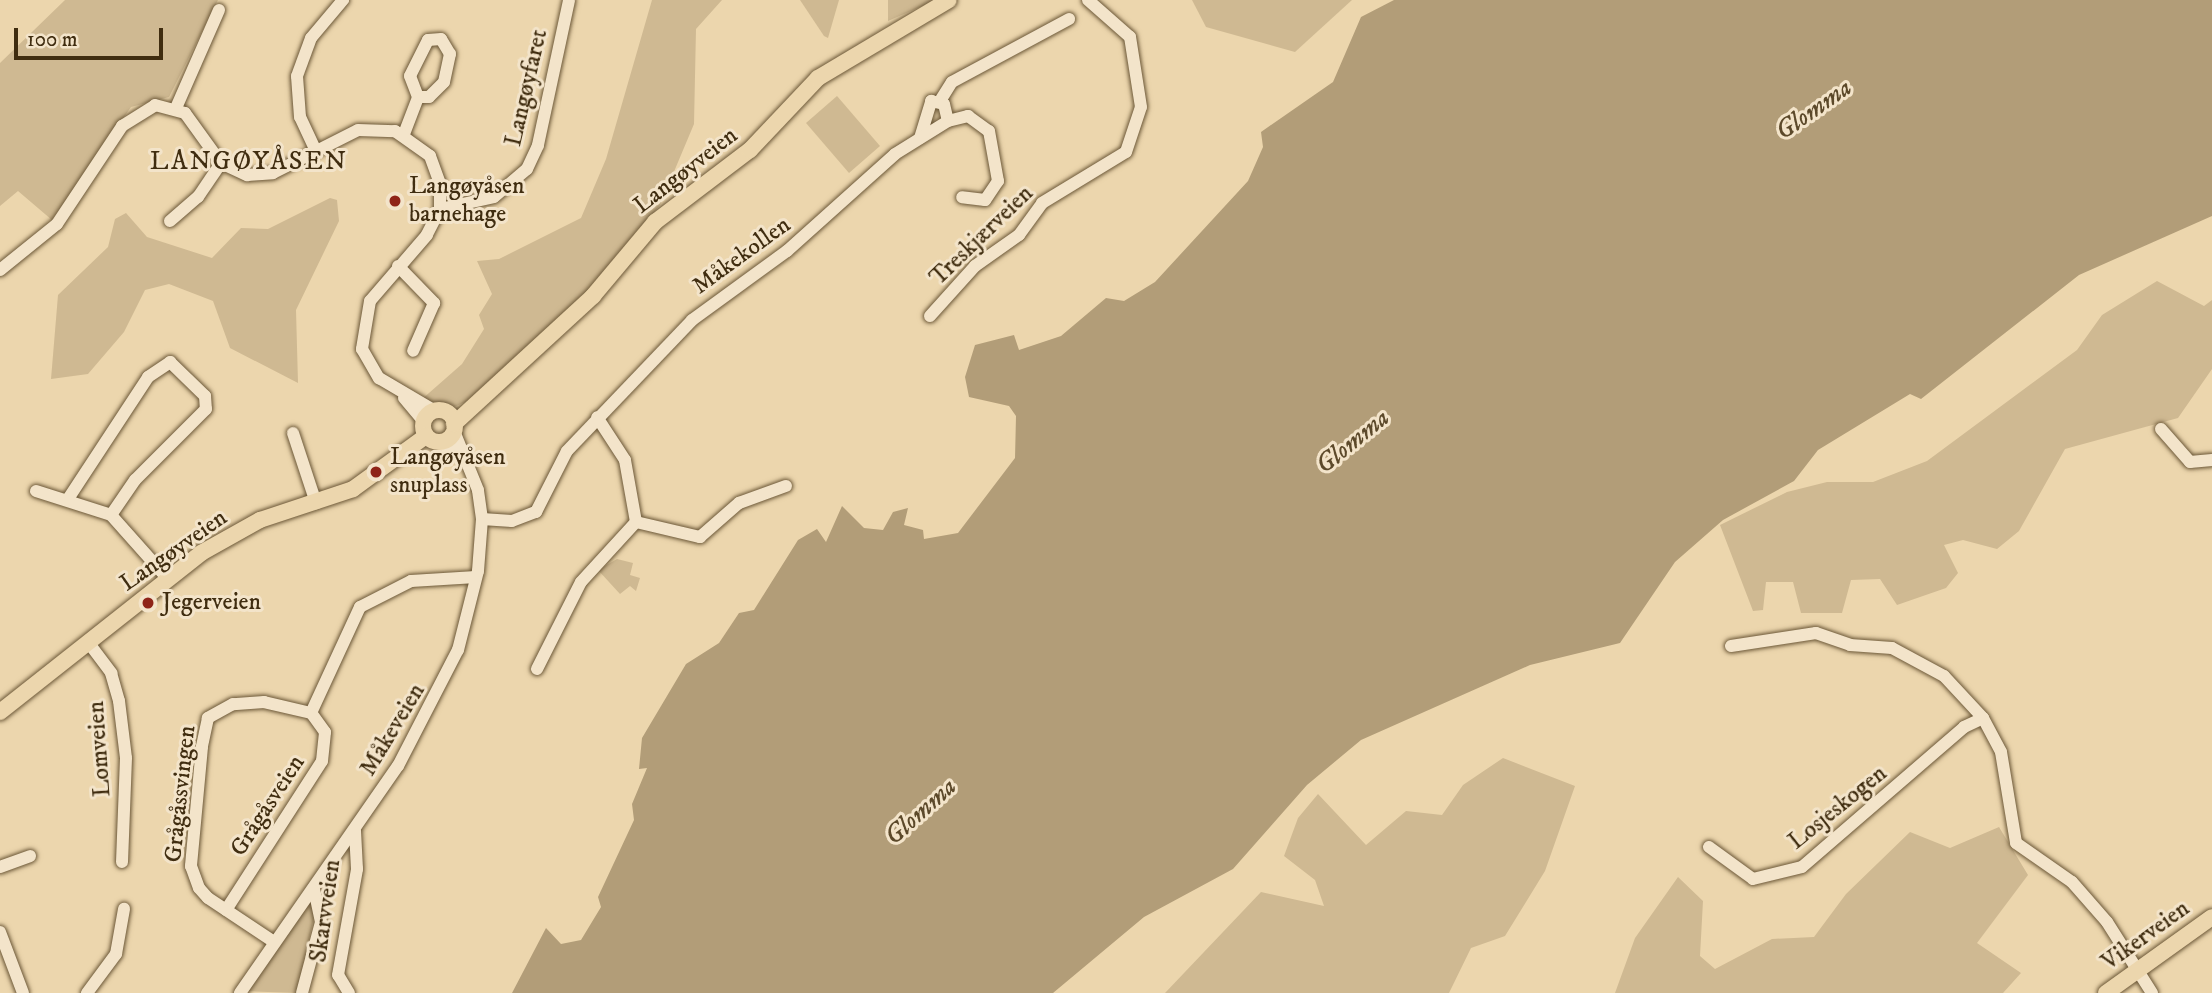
<!DOCTYPE html>
<html>
<head>
<meta charset="utf-8">
<style>
  body { margin:0 }
  #map { position:relative; width:2212px; height:993px; overflow:hidden; background:#ecd6ad; font-family:"IM FELL DW Pica",serif }
  div>[style] { position:absolute }
  .green>* { inset:0; background:#cfb992 }
  .water>* { inset:0; background:#b29d78 }
  .roads { filter:drop-shadow(0 0 2px #6b5737) drop-shadow(0 0 2px #6b5737) }
  .minor>* { height:12px; margin:-6px; padding:0 6px; transform-origin:6px; border-radius:6px; background:#f3e4ca }
  .major>* { height:16px; margin:-8px; padding:0 8px; transform-origin:8px; border-radius:8px; background:#ecd6ad }
  .major>.ring { margin:-8px; padding:0; box-sizing:content-box; background:none; border:16px solid #ecd6ad; border-radius:50% }
  .dots>* { width:19px; height:19px; translate:-50% -50%; box-sizing:border-box; border:4px solid #f3e4ca; border-radius:50% }
  span { translate:-50% -50%; white-space:nowrap; text-align:center; line-height:1.15; -webkit-text-stroke:6px #f3e4ca; paint-order:stroke }
  .street-label { font-size:24px; color:#402d10 }
  .poi-label { font-size:24px; color:#402d10 }
  .left { translate:0 -50%; text-align:left }
  .water-label { font-size:26px; color:#5c492a; font-style:italic }
  .neighbourhood-label { font-size:26px; color:#402d10; letter-spacing:2px }
  .scale { position:absolute; left:14px; top:28px; width:149px; height:32px; box-sizing:border-box; border:4px solid #402d10; border-top:0; padding-left:9px; font-size:21px; line-height:24px; white-space:nowrap; color:#402d10; -webkit-text-stroke:5px #f3e4ca; paint-order:stroke }
</style>
</head>
<body>
<div id="map">
  <div class="green">
    <i style="clip-path:polygon(65px 0,218px 0,169px 97px,131px 107px,52px 220px,18px 191px,0 206px,0 63px)"></i>
    <i style="clip-path:polygon(652px 0,722px 0,696px 29px,694px 124px,660px 205px,579px 307px,481px 395px,454px 407px,421px 400px,462px 364px,484px 329px,479px 315px,492px 294px,477px 261px,499px 259px,581px 218px,606px 159px)"></i>
    <i style="clip-path:polygon(800px 0,839px 0,828px 38px,824px 36px)"></i>
    <i style="clip-path:polygon(888px 0,936px 0,888px 21px)"></i>
    <i style="clip-path:polygon(1192px 0,1352px 0,1295px 52px,1206px 27px)"></i>
    <i style="clip-path:polygon(837px 96px,880px 146px,849px 173px,806px 123px)"></i>
    <i style="clip-path:polygon(330px 198px,337px 200px,339px 221px,296px 310px,298px 383px,230px 348px,213px 301px,169px 284px,145px 290px,124px 332px,88px 374px,51px 379px,58px 295px,108px 247px,115px 219px,126px 213px,147px 237px,212px 258px,241px 228px,268px 229px)"></i>
    <i style="clip-path:polygon(2157px 281px,2204px 306px,2212px 300px,2212px 369px,2178px 418px,2065px 449px,2019px 531px,1997px 549px,1963px 540px,1944px 545px,1958px 573px,1946px 588px,1897px 605px,1880px 579px,1851px 580px,1842px 613px,1801px 613px,1793px 582px,1766px 582px,1763px 610px,1753px 611px,1720px 525px,1787px 492px,1827px 482px,1873px 482px,1927px 461px,2077px 350px,2102px 315px)"></i>
    <i style="clip-path:polygon(617px 559px,633px 563px,630px 575px,640px 578px,636px 591px,630px 586px,620px 594px,598px 570px)"></i>
    <i style="clip-path:polygon(1503px 758px,1575px 786px,1545px 871px,1505px 936px,1471px 948px,1449px 993px,1165px 993px,1261px 892px,1324px 906px,1315px 880px,1284px 856px,1298px 818px,1318px 794px,1366px 845px,1406px 811px,1442px 815px,1463px 785px)"></i>
    <i style="clip-path:polygon(1999px 827px,2028px 875px,1977px 943px,2021px 973px,2003px 993px,1615px 993px,1635px 938px,1678px 877px,1703px 901px,1700px 956px,1715px 969px,1772px 939px,1814px 937px,1846px 894px,1910px 832px,1950px 848px)"></i>
    <i style="clip-path:polygon(305px 905px,316px 908px,297px 993px,244px 991px)"></i>
  </div>
  <div class="water">
    <i style="clip-path:polygon(1394px 0,2212px 0,2212px 216px,2079px 275px,1921px 399px,1910px 394px,1818px 450px,1794px 481px,1723px 520px,1675px 562px,1620px 643px,1530px 665px,1361px 740px,1307px 785px,1233px 869px,1144px 917px,1053px 993px,512px 993px,546px 928px,561px 944px,581px 940px,601px 907px,598px 897px,634px 820px,632px 804px,647px 768px,639px 769px,642px 738px,686px 664px,719px 643px,739px 613px,754px 610px,798px 540px,817px 529px,826px 542px,842px 506px,864px 528px,883px 530px,893px 512px,908px 508px,904px 525px,923px 530px,924px 539px,958px 533px,1015px 458px,1016px 416px,1009px 406px,969px 397px,965px 377px,975px 345px,1014px 335px,1019px 350px,1061px 336px,1106px 298px,1124px 301px,1155px 282px,1248px 181px,1263px 147px,1261px 132px,1333px 82px,1361px 17px)"></i>
  </div>
  <div class="roads">
    <div class="minor">
      <i style="left:940px;top:101px;width:22px;rotate:-58deg"></i>
      <i style="left:952px;top:82px;width:133px;rotate:-28.3deg"></i>
      <i style="left:176px;top:108px;width:107px;rotate:-66.3deg"></i>
      <i style="left:404px;top:134px;width:40px;rotate:-69deg"></i>
      <i style="left:418px;top:97px;width:11px"></i>
      <i style="left:429px;top:97px;width:21px;rotate:-45deg"></i>
      <i style="left:444px;top:82px;width:29px;rotate:-78deg"></i>
      <i style="left:450px;top:54px;width:17px;rotate:-121deg"></i>
      <i style="left:441px;top:39px;width:13px;rotate:176deg"></i>
      <i style="left:428px;top:40px;width:40px;rotate:116.6deg"></i>
      <i style="left:410px;top:76px;width:22px;rotate:69deg"></i>
      <i style="left:920px;top:138px;width:39px;rotate:-73deg"></i>
      <i style="left:931px;top:101px;width:13px;rotate:13deg"></i>
      <i style="left:944px;top:104px;width:17px;rotate:77deg"></i>
      <i style="left:315px;top:149px;width:35px;rotate:-115deg"></i>
      <i style="left:300px;top:117px;width:41px;rotate:-94.2deg"></i>
      <i style="left:297px;top:76px;width:40px;rotate:-69.8deg"></i>
      <i style="left:311px;top:38px;width:50px;rotate:-49.9deg"></i>
      <i style="left:440px;top:209px;width:55px;rotate:-12.5deg"></i>
      <i style="left:494px;top:197px;width:43px;rotate:-40.3deg"></i>
      <i style="left:527px;top:169px;width:26px;rotate:-65deg"></i>
      <i style="left:538px;top:145px;width:148px;rotate:-77.9deg"></i>
      <i style="left:170px;top:221px;width:37px;rotate:-41deg"></i>
      <i style="left:198px;top:197px;width:41px;rotate:-55.9deg"></i>
      <i style="left:398px;top:266px;width:52px;rotate:45.8deg"></i>
      <i style="left:434px;top:303px;width:52px;rotate:113.6deg"></i>
      <i style="left:0;top:270px;width:73px;rotate:-38.9deg"></i>
      <i style="left:57px;top:224px;width:118px;rotate:-56.4deg"></i>
      <i style="left:122px;top:126px;width:39px;rotate:-32deg"></i>
      <i style="left:155px;top:105px;width:31px;rotate:15deg"></i>
      <i style="left:185px;top:113px;width:62px;rotate:54.2deg"></i>
      <i style="left:221px;top:163px;width:29px;rotate:25deg"></i>
      <i style="left:247px;top:175px;width:26px;rotate:-4deg"></i>
      <i style="left:273px;top:173px;width:95px;rotate:-26.8deg"></i>
      <i style="left:358px;top:130px;width:37px;rotate:2deg"></i>
      <i style="left:395px;top:131px;width:43px;rotate:35.5deg"></i>
      <i style="left:430px;top:156px;width:29px;rotate:70deg"></i>
      <i style="left:440px;top:183px;width:26px;rotate:90deg"></i>
      <i style="left:440px;top:209px;width:29px;rotate:117deg"></i>
      <i style="left:427px;top:235px;width:87px;rotate:130.8deg"></i>
      <i style="left:370px;top:301px;width:49px;rotate:99.5deg"></i>
      <i style="left:362px;top:349px;width:34px;rotate:60deg"></i>
      <i style="left:379px;top:378px;width:65px;rotate:30.5deg"></i>
      <i style="left:930px;top:316px;width:67px;rotate:-48deg"></i>
      <i style="left:975px;top:266px;width:54px;rotate:-35.2deg"></i>
      <i style="left:1019px;top:235px;width:39px;rotate:-54deg"></i>
      <i style="left:1042px;top:203px;width:98px;rotate:-31.3deg"></i>
      <i style="left:1126px;top:152px;width:47px;rotate:-71.6deg"></i>
      <i style="left:1141px;top:107px;width:71px;rotate:-98.9deg"></i>
      <i style="left:1130px;top:37px;width:56px;rotate:-138.6deg"></i>
      <i style="left:404px;top:398px;width:31px;rotate:50deg"></i>
      <i style="left:2161px;top:429px;width:44px;rotate:48.7deg"></i>
      <i style="left:2190px;top:462px;width:22px;rotate:-5deg"></i>
      <i style="left:293px;top:433px;width:74px;rotate:71.8deg"></i>
      <i style="left:439px;top:442px;width:24px;rotate:33deg"></i>
      <i style="left:36px;top:491px;width:79px;rotate:17.7deg"></i>
      <i style="left:111px;top:515px;width:86px;rotate:48.3deg"></i>
      <i style="left:68px;top:499px;width:146px;rotate:-56.7deg"></i>
      <i style="left:148px;top:377px;width:27px;rotate:-34deg"></i>
      <i style="left:170px;top:362px;width:49px;rotate:44.2deg"></i>
      <i style="left:205px;top:396px;width:13px;rotate:86deg"></i>
      <i style="left:206px;top:409px;width:100px;rotate:135deg"></i>
      <i style="left:135px;top:480px;width:42px;rotate:124.4deg"></i>
      <i style="left:482px;top:519px;width:30px;rotate:4deg"></i>
      <i style="left:512px;top:521px;width:26px;rotate:-21deg"></i>
      <i style="left:536px;top:512px;width:68px;rotate:-63.1deg"></i>
      <i style="left:567px;top:451px;width:181px;rotate:-46.3deg"></i>
      <i style="left:692px;top:320px;width:117px;rotate:-36deg"></i>
      <i style="left:787px;top:251px;width:145px;rotate:-41.9deg"></i>
      <i style="left:895px;top:154px;width:62px;rotate:-31.9deg"></i>
      <i style="left:948px;top:121px;width:21px;rotate:-14deg"></i>
      <i style="left:968px;top:116px;width:26px;rotate:36deg"></i>
      <i style="left:989px;top:131px;width:51px;rotate:79.8deg"></i>
      <i style="left:998px;top:181px;width:23px;rotate:124deg"></i>
      <i style="left:985px;top:200px;width:23px;rotate:-173deg"></i>
      <i style="left:636px;top:522px;width:66px;rotate:13.2deg"></i>
      <i style="left:700px;top:537px;width:52px;rotate:-41.1deg"></i>
      <i style="left:739px;top:503px;width:50px;rotate:-19.9deg"></i>
      <i style="left:88px;top:642px;width:39px;rotate:53deg"></i>
      <i style="left:111px;top:673px;width:29px;rotate:74deg"></i>
      <i style="left:119px;top:701px;width:57px;rotate:83deg"></i>
      <i style="left:126px;top:758px;width:104px;rotate:92.2deg"></i>
      <i style="left:1731px;top:646px;width:86px;rotate:-8.7deg"></i>
      <i style="left:1816px;top:633px;width:36px;rotate:19deg"></i>
      <i style="left:1850px;top:645px;width:42px;rotate:4.1deg"></i>
      <i style="left:1892px;top:648px;width:59px;rotate:28.3deg"></i>
      <i style="left:1944px;top:676px;width:57px;rotate:47.1deg"></i>
      <i style="left:1983px;top:718px;width:38px;rotate:62deg"></i>
      <i style="left:2001px;top:752px;width:92px;rotate:80.6deg"></i>
      <i style="left:2016px;top:843px;width:68px;rotate:34.9deg"></i>
      <i style="left:2072px;top:882px;width:53px;rotate:48.8deg"></i>
      <i style="left:2107px;top:922px;width:84px;rotate:57.6deg"></i>
      <i style="left:537px;top:669px;width:97px;rotate:-63.2deg"></i>
      <i style="left:581px;top:582px;width:81px;rotate:-47.5deg"></i>
      <i style="left:636px;top:522px;width:63px;rotate:-100.1deg"></i>
      <i style="left:625px;top:460px;width:51px;rotate:-123.1deg"></i>
      <i style="left:311px;top:713px;width:117px;rotate:-65.2deg"></i>
      <i style="left:360px;top:607px;width:57px;rotate:-27deg"></i>
      <i style="left:411px;top:581px;width:65px;rotate:-3.5deg"></i>
      <i style="left:1709px;top:847px;width:54px;rotate:36deg"></i>
      <i style="left:1753px;top:879px;width:50px;rotate:-13.8deg"></i>
      <i style="left:1802px;top:867px;width:214px;rotate:-40.8deg"></i>
      <i style="left:1964px;top:727px;width:21px;rotate:-25deg"></i>
      <i style="left:0;top:867px;width:32px;rotate:-20deg"></i>
      <i style="left:226px;top:910px;width:177px;rotate:-57.2deg"></i>
      <i style="left:322px;top:761px;width:29px;rotate:-84deg"></i>
      <i style="left:325px;top:732px;width:24px;rotate:-126deg"></i>
      <i style="left:311px;top:713px;width:48px;rotate:-166.8deg"></i>
      <i style="left:264px;top:702px;width:31px;rotate:176deg"></i>
      <i style="left:233px;top:704px;width:29px;rotate:151deg"></i>
      <i style="left:208px;top:718px;width:30px;rotate:102deg"></i>
      <i style="left:202px;top:747px;width:120px;rotate:95.3deg"></i>
      <i style="left:191px;top:866px;width:23px;rotate:70deg"></i>
      <i style="left:199px;top:888px;width:13px;rotate:48deg"></i>
      <i style="left:208px;top:898px;width:79px;rotate:33.7deg"></i>
      <i style="left:0;top:932px;width:65px;rotate:69.3deg"></i>
      <i style="left:87px;top:993px;width:49px;rotate:-53.4deg"></i>
      <i style="left:116px;top:954px;width:46px;rotate:-79.9deg"></i>
      <i style="left:240px;top:993px;width:277px;rotate:-55.2deg"></i>
      <i style="left:398px;top:766px;width:131px;rotate:-62.7deg"></i>
      <i style="left:458px;top:650px;width:81px;rotate:-75.8deg"></i>
      <i style="left:478px;top:571px;width:52px;rotate:-85.6deg"></i>
      <i style="left:482px;top:519px;width:29px;rotate:-98deg"></i>
      <i style="left:478px;top:490px;width:64px;rotate:-112.1deg"></i>
      <i style="left:302px;top:993px;width:73px;rotate:-75deg"></i>
      <i style="left:321px;top:922px;width:35px;rotate:-102deg"></i>
      <i style="left:349px;top:993px;width:21px;rotate:-121deg"></i>
      <i style="left:338px;top:975px;width:108px;rotate:-79.8deg"></i>
      <i style="left:357px;top:869px;width:39px;rotate:-93deg"></i>
    </div>
    <div class="major">
      <i class="ring" style="left:423px;top:410px;width:16px;height:16px"></i>
      <i style="left:454px;top:424px;width:189px;rotate:-42.6deg"></i>
      <i style="left:593px;top:296px;width:97px;rotate:-50deg"></i>
      <i style="left:655px;top:222px;width:119px;rotate:-37.2deg"></i>
      <i style="left:750px;top:150px;width:99px;rotate:-46.6deg"></i>
      <i style="left:818px;top:78px;width:152px;rotate:-30.8deg"></i>
      <i style="left:0;top:712px;width:256px;rotate:-38.3deg"></i>
      <i style="left:201px;top:553px;width:68px;rotate:-29.2deg"></i>
      <i style="left:260px;top:520px;width:98px;rotate:-18.4deg"></i>
      <i style="left:353px;top:489px;width:90px;rotate:-36deg"></i>
      <i style="left:2106px;top:993px;width:130px;rotate:-35.6deg"></i>
    </div>
  </div>
  <div class="dots">
    <i style="left:395px;top:201px;background:#8f2418"></i>
    <i style="left:376px;top:472px;background:#8f2418"></i>
    <i style="left:148px;top:603px;background:#8f2418"></i>
  </div>
  <div class="street-label">
    <span style="left:527px;top:88px;rotate:-77deg">Langøyfaret</span>
    <span style="left:686px;top:171px;rotate:-38deg">Langøyveien</span>
    <span style="left:982px;top:236px;rotate:-44deg">Treskjærveien</span>
    <span style="left:742px;top:256px;rotate:-36deg">Måkekollen</span>
    <span style="left:174px;top:551px;rotate:-35deg">Langøyveien</span>
    <span style="left:393px;top:730px;rotate:-59deg">Måkeveien</span>
    <span style="left:100px;top:749px;rotate:-94deg">Lomveien</span>
    <span style="left:181px;top:794px;rotate:-84deg">Grågåssvingen</span>
    <span style="left:268px;top:806px;rotate:-57deg">Grågåsveien</span>
    <span style="left:1838px;top:808px;rotate:-39deg">Losjeskogen</span>
    <span style="left:326px;top:911px;rotate:-82deg">Skarvveien</span>
    <span style="left:2146px;top:936px;rotate:-36deg">Vikerveien</span>
  </div>
  <div class="poi-label">
    <span class="left" style="left:409px;top:201px">Langøyåsen<br>barnehage</span>
    <span class="left" style="left:390px;top:472px">Langøyåsen<br>snuplass</span>
    <span class="left" style="left:162px;top:603px">Jegerveien</span>
  </div>
  <div class="water-label">
    <span style="left:1814px;top:110px;rotate:-35deg">Glomma</span>
    <span style="left:1353px;top:442px;rotate:-39deg">Glomma</span>
    <span style="left:921px;top:812px;rotate:-42deg">Glomma</span>
  </div>
  <div class="neighbourhood-label">
    <span style="left:249px;top:162px">LANGØYÅSEN</span>
  </div>
  <div class="scale">100 m</div>
</div>
</body>
</html>
